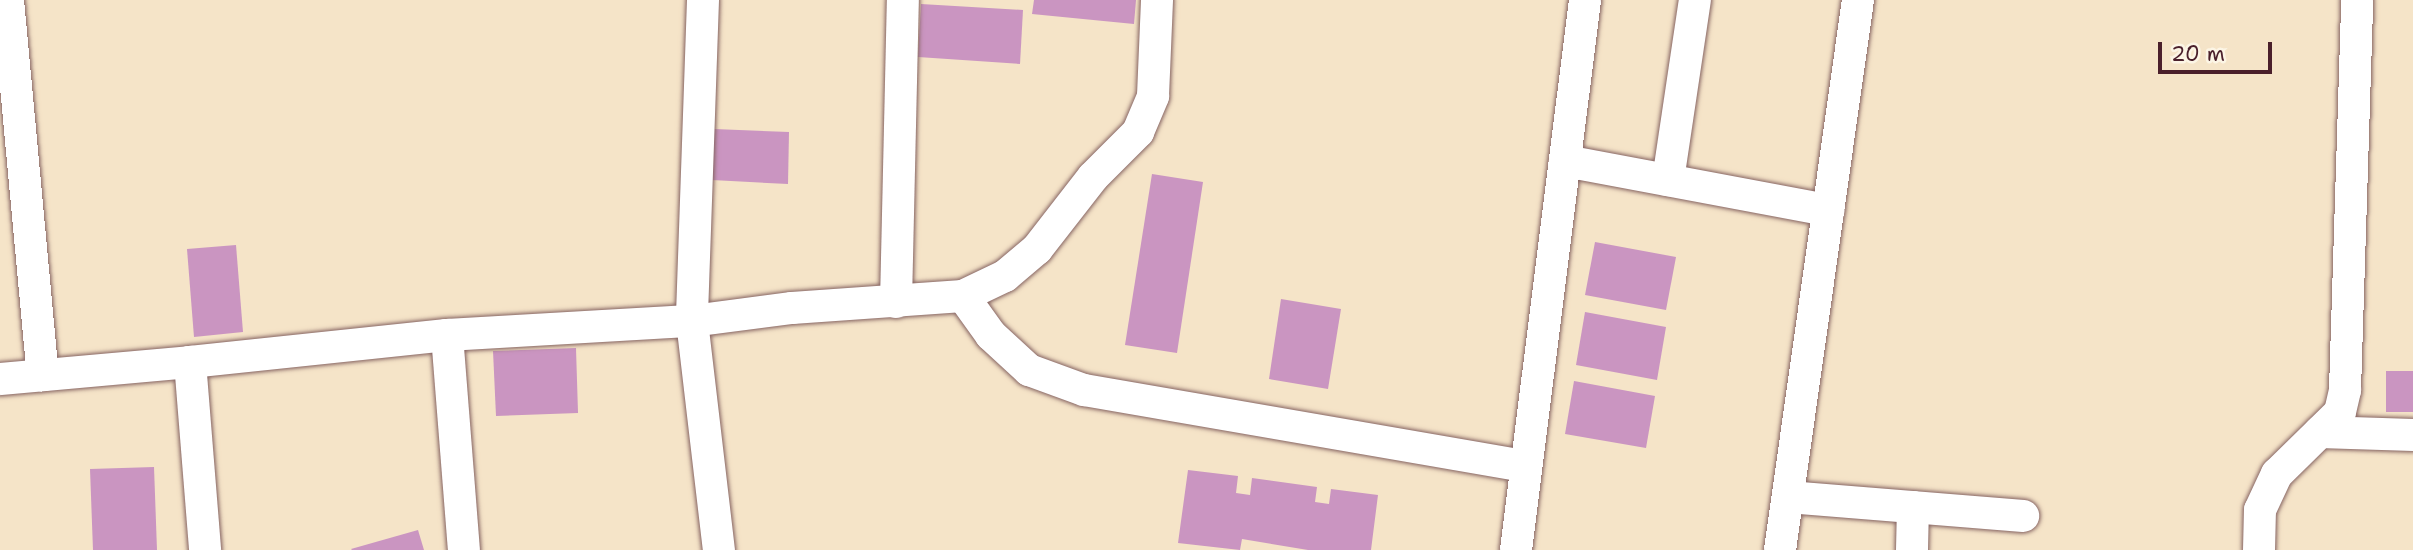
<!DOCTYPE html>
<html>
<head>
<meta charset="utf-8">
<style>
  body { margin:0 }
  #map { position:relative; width:2413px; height:550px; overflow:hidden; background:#f5e4c8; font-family:"Shantell Sans",sans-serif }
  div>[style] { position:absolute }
  .building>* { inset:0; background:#ca95c1 }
  .roads { filter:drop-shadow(0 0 2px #866462) drop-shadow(0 0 2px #866462) }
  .minor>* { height:32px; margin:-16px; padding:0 16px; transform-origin:16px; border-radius:16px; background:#fff }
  span { translate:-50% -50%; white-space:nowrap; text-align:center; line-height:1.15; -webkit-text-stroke:5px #fcf5e5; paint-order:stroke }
  .scale { position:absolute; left:2158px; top:42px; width:114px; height:32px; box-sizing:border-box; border:4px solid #4a1f2b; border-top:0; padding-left:9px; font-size:21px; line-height:24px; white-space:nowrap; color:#4a1f2b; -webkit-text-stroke:5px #fcf5e5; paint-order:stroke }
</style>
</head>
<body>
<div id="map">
  <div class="building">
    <i style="clip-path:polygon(1034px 0,1136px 0,1134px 24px,1032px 14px)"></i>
    <i style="clip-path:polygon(921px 4px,1023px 10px,1020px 64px,918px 57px)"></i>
    <i style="clip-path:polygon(714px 129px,789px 132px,788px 184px,712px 180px)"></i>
    <i style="clip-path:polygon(1152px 174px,1203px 182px,1177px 353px,1125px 345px)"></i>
    <i style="clip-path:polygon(1595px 242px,1676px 257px,1666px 310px,1585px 295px)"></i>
    <i style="clip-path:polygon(236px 245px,243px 332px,194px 337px,187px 249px)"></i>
    <i style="clip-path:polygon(1281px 299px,1341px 309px,1328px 389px,1269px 379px)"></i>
    <i style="clip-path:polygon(1585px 312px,1666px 327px,1657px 380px,1576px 365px)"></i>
    <i style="clip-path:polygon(576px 348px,578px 413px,496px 416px,493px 351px)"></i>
    <i style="clip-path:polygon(2386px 371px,2413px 371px,2413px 412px,2386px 412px)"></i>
    <i style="clip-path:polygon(1574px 381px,1655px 396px,1646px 448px,1565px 434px)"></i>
    <i style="clip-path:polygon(154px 467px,157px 550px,93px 550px,90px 469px)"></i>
    <i style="clip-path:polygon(1188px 470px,1238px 476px,1236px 493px,1250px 495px,1252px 478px,1317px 487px,1315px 502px,1329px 504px,1331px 489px,1378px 495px,1371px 550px,1308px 550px,1242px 539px,1240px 550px,1178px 543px)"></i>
    <i style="clip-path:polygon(418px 530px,424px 550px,352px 550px,351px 549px)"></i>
  </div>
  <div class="roads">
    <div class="minor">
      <i style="left:8px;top:0;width:377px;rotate:84.7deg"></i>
      <i style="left:703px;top:0;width:321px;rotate:92deg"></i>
      <i style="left:692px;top:321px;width:231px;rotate:83.3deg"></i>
      <i style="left:1565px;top:161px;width:268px;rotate:10.6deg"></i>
      <i style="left:1668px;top:180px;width:182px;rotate:-81.5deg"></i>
      <i style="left:963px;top:296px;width:48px;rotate:54.3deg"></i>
      <i style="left:991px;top:335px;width:52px;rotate:42.6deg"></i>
      <i style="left:1029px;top:370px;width:59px;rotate:20deg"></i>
      <i style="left:1084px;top:390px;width:448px;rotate:9.8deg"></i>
      <i style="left:896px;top:302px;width:302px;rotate:-88.7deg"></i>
      <i style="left:447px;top:335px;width:216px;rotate:85.5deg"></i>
      <i style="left:190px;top:362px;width:258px;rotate:-6deg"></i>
      <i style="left:447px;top:335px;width:245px;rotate:-3.3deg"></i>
      <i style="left:692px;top:321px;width:101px;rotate:-7.4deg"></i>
      <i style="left:792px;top:308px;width:171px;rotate:-4deg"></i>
      <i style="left:963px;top:296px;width:47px;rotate:-25.5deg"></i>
      <i style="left:1005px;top:276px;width:42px;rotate:-40.2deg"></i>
      <i style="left:1037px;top:249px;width:91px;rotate:-52.1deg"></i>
      <i style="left:1093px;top:177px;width:64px;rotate:-45deg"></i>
      <i style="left:1138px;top:132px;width:39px;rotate:-67deg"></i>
      <i style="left:1153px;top:96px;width:96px;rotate:-87.6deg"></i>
      <i style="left:0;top:379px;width:191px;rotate:-5.1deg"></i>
      <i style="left:190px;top:362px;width:189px;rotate:85.4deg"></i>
      <i style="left:2320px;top:432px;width:93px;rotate:1.8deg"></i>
      <i style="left:1788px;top:497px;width:236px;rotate:4.6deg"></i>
      <i style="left:1516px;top:550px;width:554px;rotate:-82.85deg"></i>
      <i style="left:1780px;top:550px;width:556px;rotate:-81.93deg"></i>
      <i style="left:1912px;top:550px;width:43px;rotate:-88.7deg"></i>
      <i style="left:2259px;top:550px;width:40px;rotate:-88.6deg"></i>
      <i style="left:2260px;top:510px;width:40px;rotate:-65deg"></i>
      <i style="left:2277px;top:474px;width:88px;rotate:-44.5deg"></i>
      <i style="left:2340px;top:412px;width:23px;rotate:-77deg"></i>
      <i style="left:2345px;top:390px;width:390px;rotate:-88.2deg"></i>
    </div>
  </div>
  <div class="scale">20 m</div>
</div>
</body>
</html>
